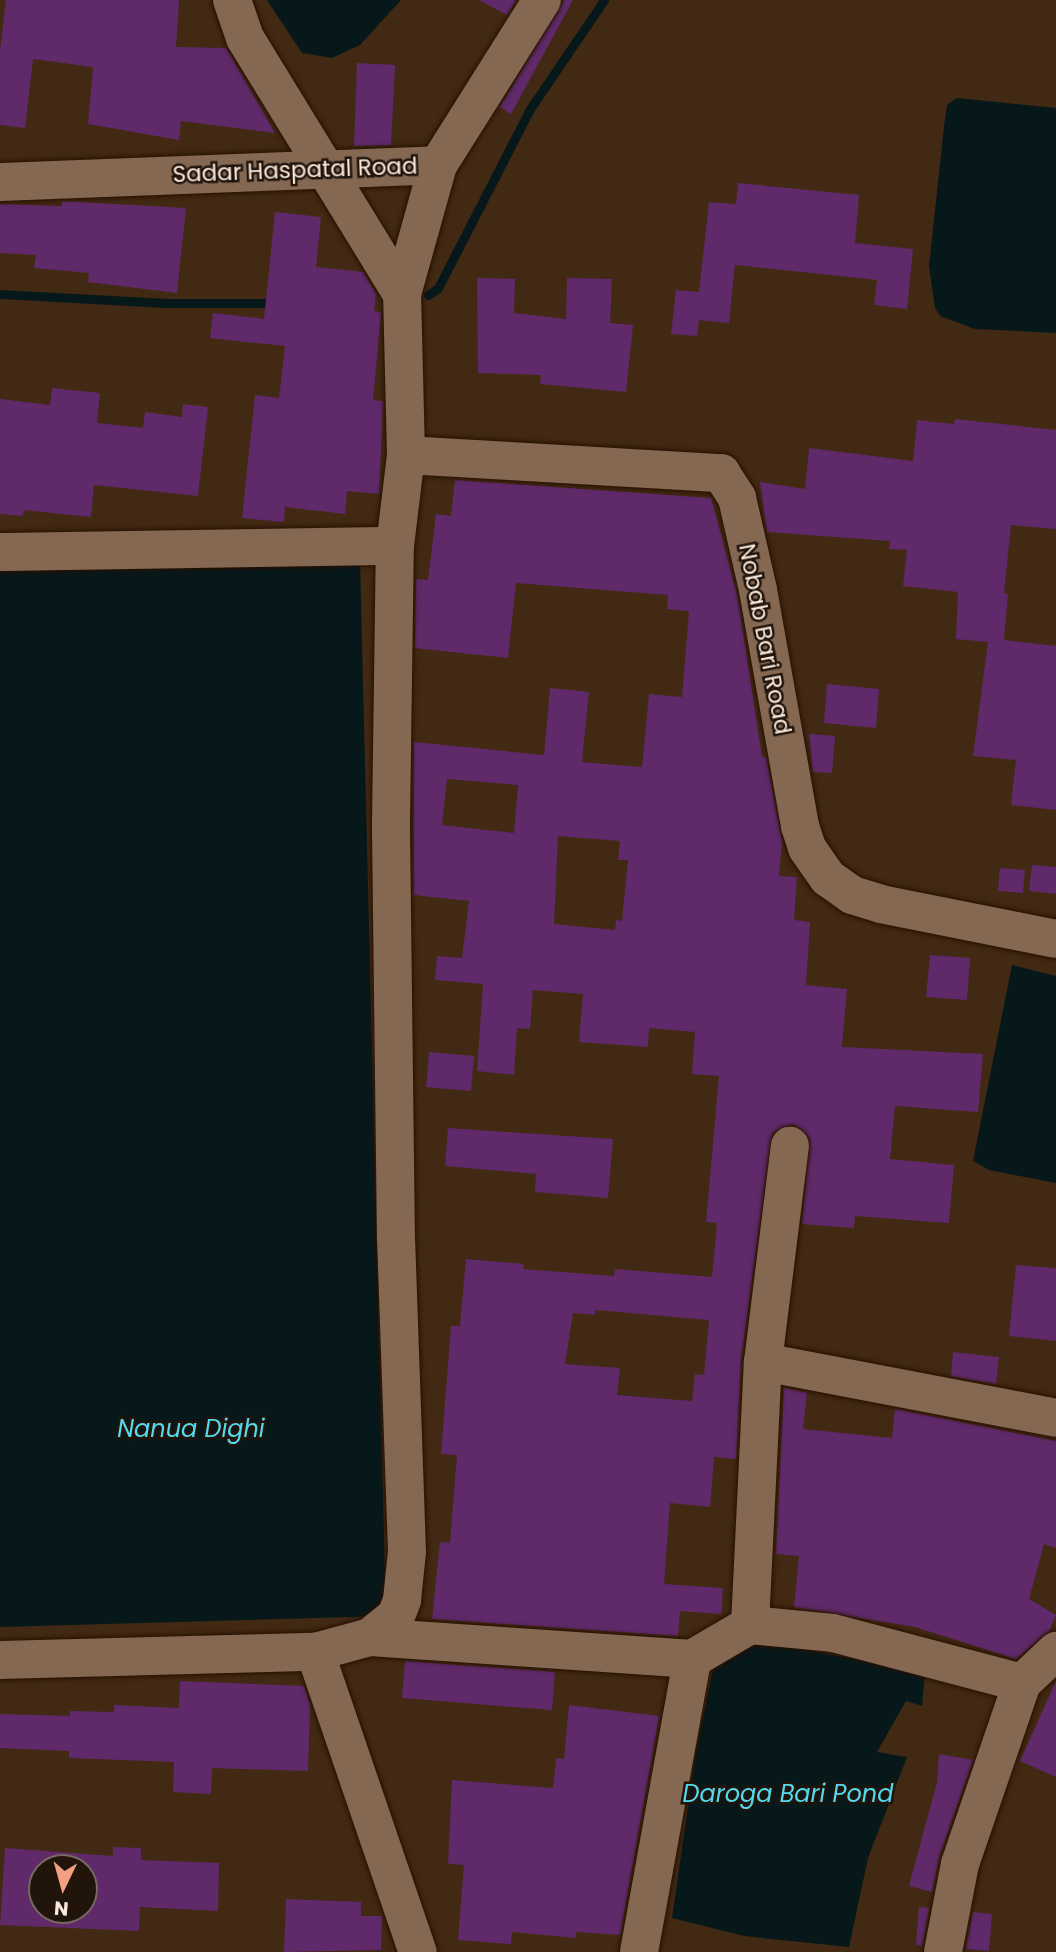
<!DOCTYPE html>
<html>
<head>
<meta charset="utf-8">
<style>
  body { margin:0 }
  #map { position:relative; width:1056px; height:1952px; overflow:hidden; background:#412913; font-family:Poppins,sans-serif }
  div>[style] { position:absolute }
  .water>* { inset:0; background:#07181b }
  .stream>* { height:9px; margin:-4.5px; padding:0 4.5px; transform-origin:4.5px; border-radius:4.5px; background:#07181b }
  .building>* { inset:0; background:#602a6a }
  .roads { filter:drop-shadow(0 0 2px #271000) drop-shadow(0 0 2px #271000) }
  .minor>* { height:38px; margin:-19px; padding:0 19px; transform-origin:19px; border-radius:19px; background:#856852 }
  span { translate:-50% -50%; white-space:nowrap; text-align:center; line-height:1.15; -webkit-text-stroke:5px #20140b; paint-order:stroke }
  .street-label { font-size:23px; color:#f9e9dc }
  .water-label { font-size:24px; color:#52dbef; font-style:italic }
  .north { position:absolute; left:28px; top:1854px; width:70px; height:70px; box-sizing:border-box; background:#20140b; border:2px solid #77695f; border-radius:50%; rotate:185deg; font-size:19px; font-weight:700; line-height:28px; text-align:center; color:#f9e9dc }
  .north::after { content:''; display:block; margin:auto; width:24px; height:32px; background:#f39f84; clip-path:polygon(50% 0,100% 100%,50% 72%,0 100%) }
</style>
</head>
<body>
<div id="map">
  <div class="water">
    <i style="clip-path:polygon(267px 0,401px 0,360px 45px,332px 58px,302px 53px)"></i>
    <i style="clip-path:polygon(957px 98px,1056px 108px,1056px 333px,975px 329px,940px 316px,935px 308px,929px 266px,944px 126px,947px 105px)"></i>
    <i style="clip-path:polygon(360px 562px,386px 1616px,0 1627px,0 571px)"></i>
    <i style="clip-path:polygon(1012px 965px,1056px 976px,1056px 1183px,989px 1170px,973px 1161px)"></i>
    <i style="clip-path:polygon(742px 1638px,925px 1672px,922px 1706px,906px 1701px,877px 1752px,907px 1757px,868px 1858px,849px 1947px,744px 1936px,672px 1918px,696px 1750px,716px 1655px)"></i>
  </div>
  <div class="stream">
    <i style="left:0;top:294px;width:167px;rotate:3.1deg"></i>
    <i style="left:167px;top:303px;width:111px"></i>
    <i style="left:428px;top:295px;width:12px;rotate:-35deg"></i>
    <i style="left:438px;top:288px;width:201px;rotate:-62.8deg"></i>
    <i style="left:530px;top:109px;width:132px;rotate:-55.8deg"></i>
  </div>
  <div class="building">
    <i style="clip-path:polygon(6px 0,179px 0,176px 47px,226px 48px,275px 133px,181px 121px,179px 140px,88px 124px,93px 67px,33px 59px,25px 128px,0 125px,0 50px)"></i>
    <i style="clip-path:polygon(479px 0,516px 0,507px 15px)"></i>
    <i style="clip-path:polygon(564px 0,573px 0,511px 114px,500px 107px)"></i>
    <i style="clip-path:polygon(357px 63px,395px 65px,391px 145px,354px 146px)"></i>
    <i style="clip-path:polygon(738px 183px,859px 195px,855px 243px,913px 249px,907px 309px,874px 305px,877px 280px,735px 265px,729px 323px,699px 320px,697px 336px,671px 334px,676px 290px,699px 292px,709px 202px,736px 204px)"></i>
    <i style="clip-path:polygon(62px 201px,186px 208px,177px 293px,88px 282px,89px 273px,34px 268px,36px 255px,0 253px,0 204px,62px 206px)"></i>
    <i style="clip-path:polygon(275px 212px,321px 217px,316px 267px,363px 272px,376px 294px,374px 311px,381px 312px,373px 400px,383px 401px,379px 494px,347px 491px,345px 514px,285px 507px,284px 522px,242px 518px,255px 395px,279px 398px,285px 346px,210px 338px,213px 313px,264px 319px)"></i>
    <i style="clip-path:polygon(477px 278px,515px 279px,514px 313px,566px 319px,567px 278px,612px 279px,610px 323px,633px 325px,626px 392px,540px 384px,541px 375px,478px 373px)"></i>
    <i style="clip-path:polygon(52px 388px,100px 393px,97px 423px,143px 428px,145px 412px,182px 417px,183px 404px,208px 407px,198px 496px,94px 485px,91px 517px,24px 510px,23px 516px,0 514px,0 399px,50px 405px)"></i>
    <i style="clip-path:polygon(955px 419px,1056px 430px,1056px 529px,1011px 525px,1004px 593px,1008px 594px,1004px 640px,1056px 646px,1056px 810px,1011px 805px,1016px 760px,973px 756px,988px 642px,956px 639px,958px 592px,903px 586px,907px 550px,889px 549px,890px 541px,767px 532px,760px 482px,805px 489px,809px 448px,913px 461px,917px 420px,954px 424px)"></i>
    <i style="clip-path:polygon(evenodd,455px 480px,711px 498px,737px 594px,762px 757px,766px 757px,782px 841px,779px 876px,797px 877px,794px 920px,810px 922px,806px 985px,847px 989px,842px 1047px,983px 1054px,978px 1112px,895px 1106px,890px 1159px,954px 1165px,949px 1223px,855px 1216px,854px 1228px,802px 1224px,810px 1138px,793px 1124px,772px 1133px,741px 1359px,736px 1459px,714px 1457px,710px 1507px,670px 1503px,664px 1584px,723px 1588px,721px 1614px,680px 1611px,678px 1636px,432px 1619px,440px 1542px,450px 1543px,457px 1455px,441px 1454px,451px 1326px,460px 1326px,466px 1259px,524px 1264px,523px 1269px,614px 1276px,615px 1269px,712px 1277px,717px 1223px,706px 1222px,719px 1076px,692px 1074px,695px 1032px,649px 1028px,648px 1047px,579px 1042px,583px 994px,533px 990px,530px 1029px,517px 1028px,514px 1075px,477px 1071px,483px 984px,435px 980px,437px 956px,462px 958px,469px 901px,414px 895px,414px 742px,544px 755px,550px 688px,589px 692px,582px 762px,642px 767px,649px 694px,682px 697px,689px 611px,667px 609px,668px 595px,516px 583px,508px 658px,415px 648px,416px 579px,428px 580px,436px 514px,451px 516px,455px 480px,447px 779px,518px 785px,514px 833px,442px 825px,447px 779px,455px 480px,558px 836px,620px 841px,618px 860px,628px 860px,622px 921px,616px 920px,615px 930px,554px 924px,558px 836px,455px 480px,595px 1310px,709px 1320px,704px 1375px,695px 1374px,692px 1401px,617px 1395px,620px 1368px,565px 1364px,573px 1313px,595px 1315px,595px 1310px)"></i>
    <i style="clip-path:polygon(827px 684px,879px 689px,876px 728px,824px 723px)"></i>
    <i style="clip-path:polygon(809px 734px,835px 736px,832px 773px,813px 772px)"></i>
    <i style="clip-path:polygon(1032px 865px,1056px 867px,1056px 894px,1029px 891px)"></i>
    <i style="clip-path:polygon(1000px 868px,1025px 870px,1023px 893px,998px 891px)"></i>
    <i style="clip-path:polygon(930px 955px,970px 958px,967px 1000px,926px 997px)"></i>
    <i style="clip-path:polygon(429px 1052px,474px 1056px,471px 1091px,426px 1087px)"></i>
    <i style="clip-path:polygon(448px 1128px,613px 1139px,608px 1198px,535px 1192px,536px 1174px,445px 1166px)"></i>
    <i style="clip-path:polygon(1016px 1265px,1056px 1268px,1056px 1341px,1009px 1336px)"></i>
    <i style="clip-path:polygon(953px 1352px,999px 1357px,996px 1384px,951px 1376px)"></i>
    <i style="clip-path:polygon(784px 1388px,807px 1393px,803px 1429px,892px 1438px,895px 1409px,1056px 1441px,1056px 1548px,1044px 1544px,1029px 1599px,1056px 1615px,1049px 1631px,1016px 1659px,915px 1627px,794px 1607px,799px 1556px,776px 1554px)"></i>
    <i style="clip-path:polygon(405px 1661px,555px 1672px,552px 1710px,402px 1698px)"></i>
    <i style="clip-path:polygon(180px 1681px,304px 1686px,310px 1704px,308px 1771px,212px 1768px,211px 1794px,173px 1792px,174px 1762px,69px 1758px,69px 1751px,0 1748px,0 1714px,70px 1716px,70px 1711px,114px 1712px,114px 1705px,179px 1708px)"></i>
    <i style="clip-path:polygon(1056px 1681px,1056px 1777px,1020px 1761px)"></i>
    <i style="clip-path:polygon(569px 1705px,659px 1716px,620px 1935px,576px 1932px,576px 1938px,512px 1932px,511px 1944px,458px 1940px,464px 1865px,448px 1864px,452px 1780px,553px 1788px,556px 1758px,564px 1759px)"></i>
    <i style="clip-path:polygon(939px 1754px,973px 1760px,939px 1857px,932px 1892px,909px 1886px,937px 1782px)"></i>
    <i style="clip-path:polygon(evenodd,113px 1847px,141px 1848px,141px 1860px,219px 1863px,218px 1911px,140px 1907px,139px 1931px,0 1925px,5px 1848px,113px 1856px,113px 1847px,42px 1868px,84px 1868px,84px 1910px,42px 1910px,42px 1868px)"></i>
    <i style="clip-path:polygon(286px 1899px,361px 1902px,361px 1916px,382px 1916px,381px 1950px,284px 1952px)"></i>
    <i style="clip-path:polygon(919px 1907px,929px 1908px,922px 1946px,916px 1945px)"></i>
    <i style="clip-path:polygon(973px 1912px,992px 1914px,989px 1951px,966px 1949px)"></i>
  </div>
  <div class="roads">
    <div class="minor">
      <i style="left:232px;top:0;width:40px;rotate:71.1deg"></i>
      <i style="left:245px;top:38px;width:300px;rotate:58.5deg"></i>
      <i style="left:0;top:182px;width:438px;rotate:-2.2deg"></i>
      <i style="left:406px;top:455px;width:316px;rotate:3.3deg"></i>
      <i style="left:721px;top:473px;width:30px;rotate:57deg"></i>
      <i style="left:737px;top:498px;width:94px;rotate:77.1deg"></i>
      <i style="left:758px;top:590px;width:240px;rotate:79.9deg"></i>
      <i style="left:800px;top:826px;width:23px;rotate:72deg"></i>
      <i style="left:807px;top:848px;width:37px;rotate:55deg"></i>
      <i style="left:828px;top:878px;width:29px;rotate:35deg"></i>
      <i style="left:852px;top:895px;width:30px;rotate:17deg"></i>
      <i style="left:881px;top:904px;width:178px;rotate:11.3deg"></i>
      <i style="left:0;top:552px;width:395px;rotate:-0.9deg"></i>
      <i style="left:763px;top:1362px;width:298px;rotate:10.8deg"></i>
      <i style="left:750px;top:1625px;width:263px;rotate:-87.2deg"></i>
      <i style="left:763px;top:1362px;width:218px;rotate:-82.9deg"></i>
      <i style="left:370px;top:1637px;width:323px;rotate:3.9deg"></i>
      <i style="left:692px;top:1659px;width:67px;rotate:-30.4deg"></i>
      <i style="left:750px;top:1625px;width:83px;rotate:5.5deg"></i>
      <i style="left:833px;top:1633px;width:196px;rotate:14.8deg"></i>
      <i style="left:1022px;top:1683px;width:47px;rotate:-43.3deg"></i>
      <i style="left:315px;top:1652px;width:317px;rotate:71.1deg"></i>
      <i style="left:0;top:1660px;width:315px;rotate:-1.5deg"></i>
      <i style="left:315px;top:1652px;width:57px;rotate:-15.3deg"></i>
      <i style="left:370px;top:1637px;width:33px;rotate:-39deg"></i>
      <i style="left:396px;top:1616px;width:17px;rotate:-69deg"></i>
      <i style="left:402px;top:1600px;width:48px;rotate:-84.1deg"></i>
      <i style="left:407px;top:1552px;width:312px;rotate:-92deg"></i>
      <i style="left:396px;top:1240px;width:418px;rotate:-90.7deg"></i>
      <i style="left:391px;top:822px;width:276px;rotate:-89.2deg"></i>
      <i style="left:395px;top:546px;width:92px;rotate:-83.1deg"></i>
      <i style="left:406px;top:455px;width:161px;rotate:-91.4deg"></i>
      <i style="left:402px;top:294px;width:134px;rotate:-74.4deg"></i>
      <i style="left:438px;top:165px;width:195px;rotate:-57.8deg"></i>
      <i style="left:639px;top:1952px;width:298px;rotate:-79.7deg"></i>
      <i style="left:943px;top:1952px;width:90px;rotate:-79.1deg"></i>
      <i style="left:960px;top:1864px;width:191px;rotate:-71.1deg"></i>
    </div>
  </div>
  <div class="street-label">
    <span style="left:295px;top:170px;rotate:-2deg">Sadar Haspatal Road</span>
    <span style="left:765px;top:639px;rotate:79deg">Nobab Bari Road</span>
  </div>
  <div class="water-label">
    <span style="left:191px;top:1429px">Nanua Dighi</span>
    <span style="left:788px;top:1794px">Daroga Bari Pond</span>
  </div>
  <div class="north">N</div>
</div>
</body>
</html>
